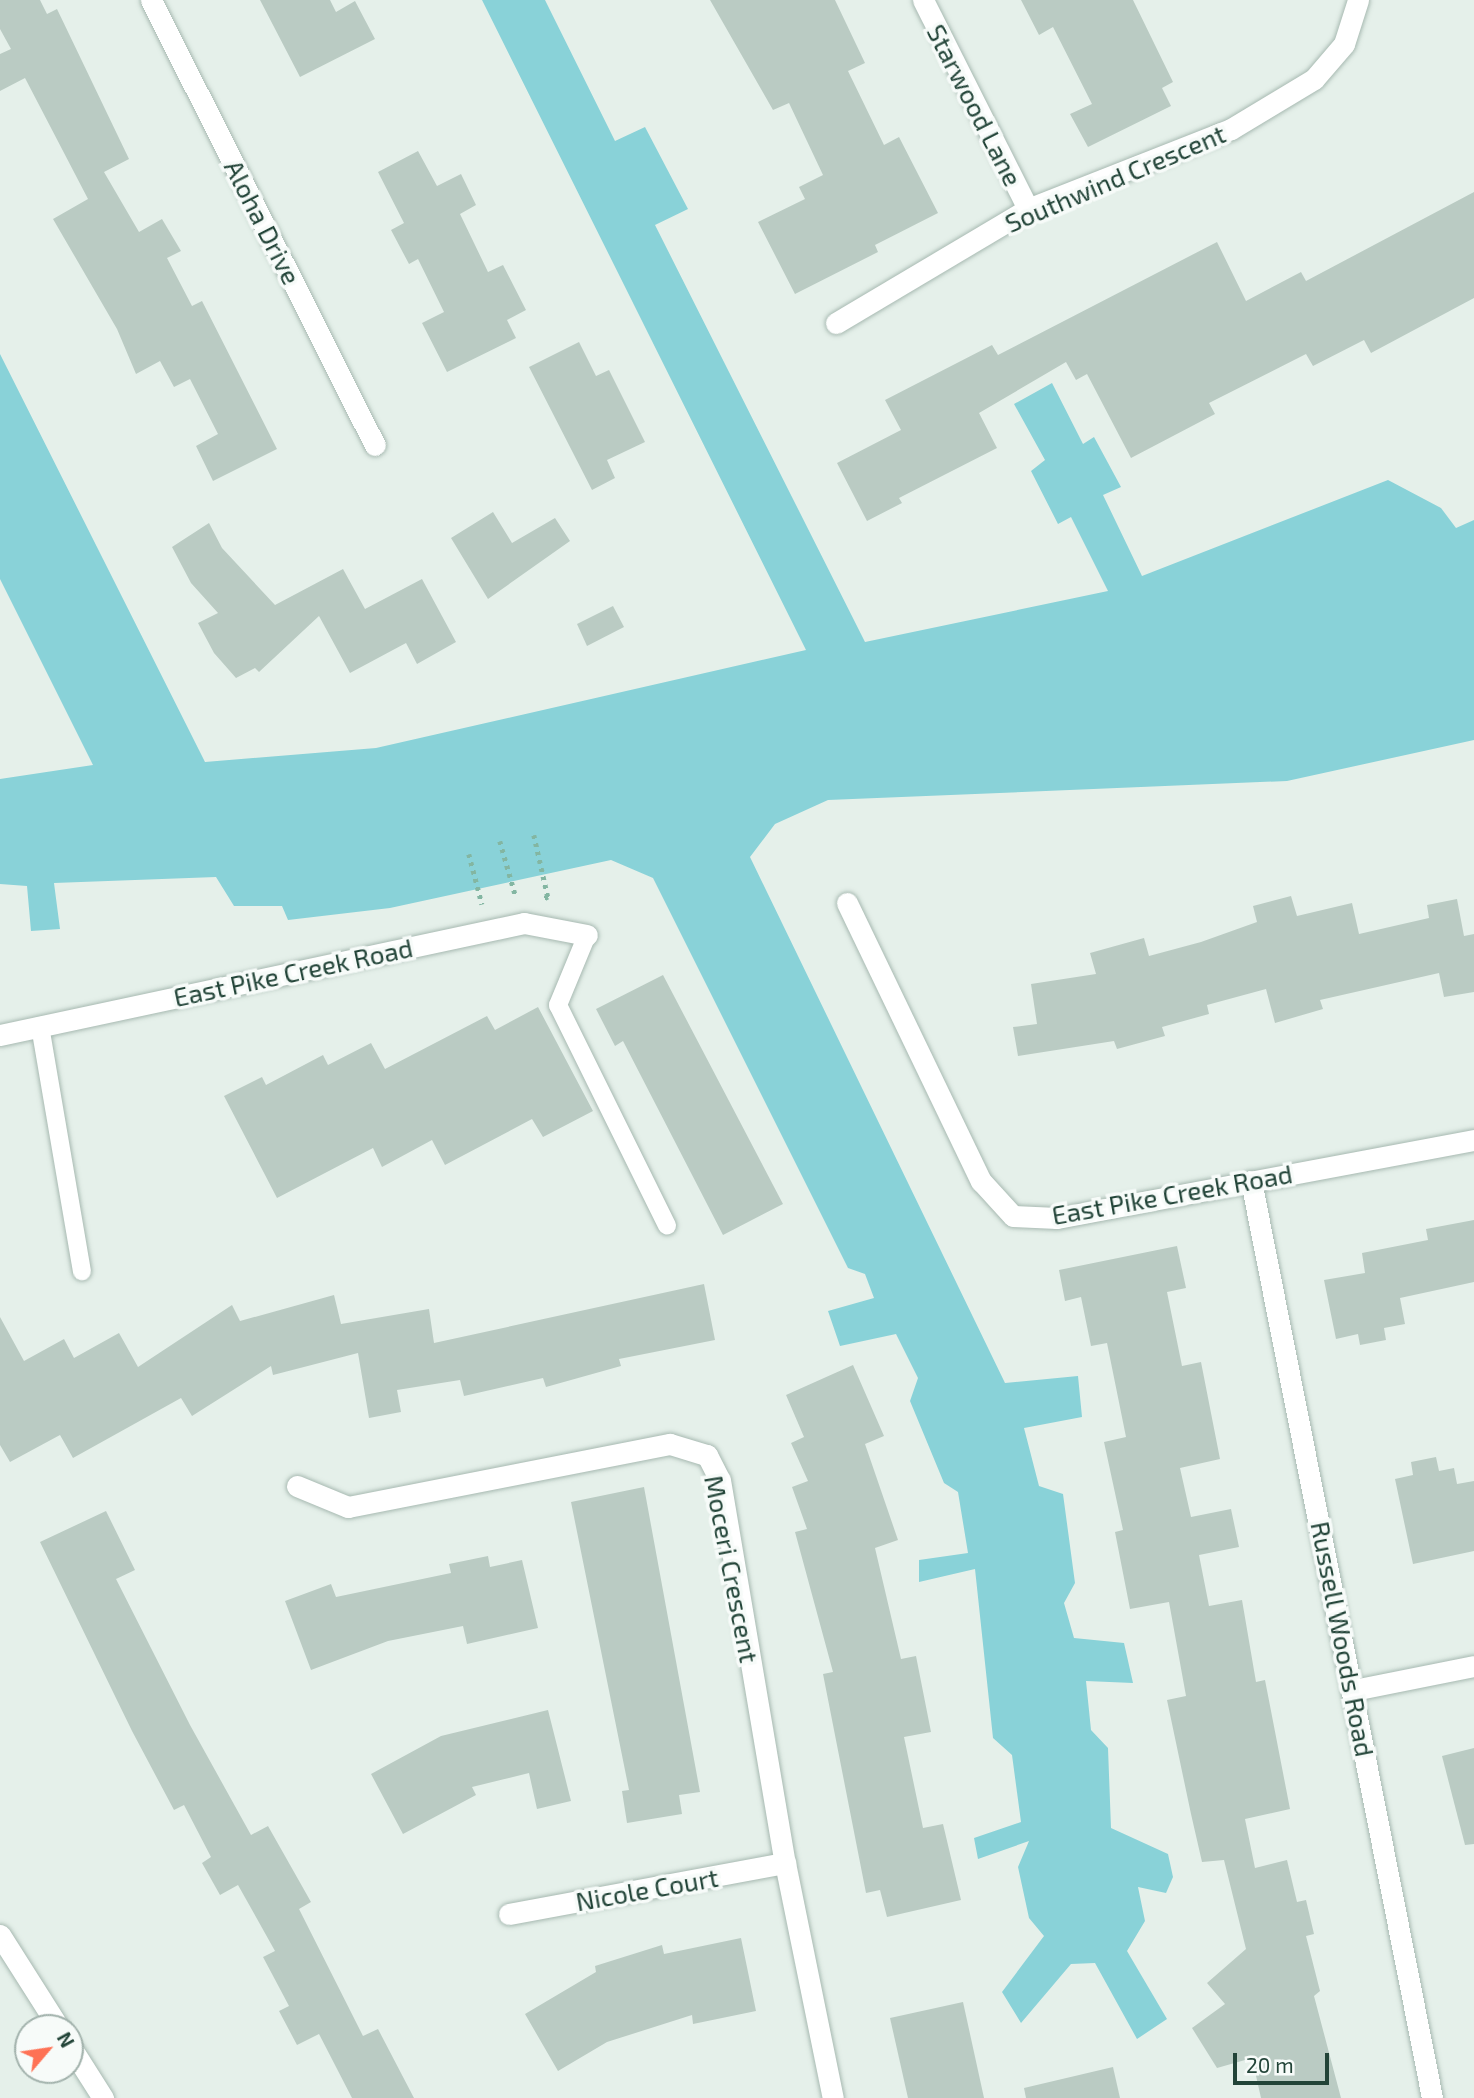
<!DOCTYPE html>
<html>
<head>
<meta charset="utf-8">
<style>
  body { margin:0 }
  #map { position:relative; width:1474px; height:2098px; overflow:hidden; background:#e5f0ea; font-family:"Exo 2",sans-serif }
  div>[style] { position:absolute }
  .water>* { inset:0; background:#89d2d8 }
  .building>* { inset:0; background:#bacbc3 }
  .path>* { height:4.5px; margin-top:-2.25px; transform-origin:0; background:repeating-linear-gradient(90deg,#83b6a2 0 3.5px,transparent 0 8.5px) }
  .roads { filter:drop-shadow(0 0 2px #a7b9b1) drop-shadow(0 0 2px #a7b9b1) }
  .lane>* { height:18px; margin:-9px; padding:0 9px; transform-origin:9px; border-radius:9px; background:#fff }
  .street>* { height:21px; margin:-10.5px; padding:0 10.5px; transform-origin:10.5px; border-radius:10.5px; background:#fff }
  .secondary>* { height:21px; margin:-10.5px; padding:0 10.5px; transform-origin:10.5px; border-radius:10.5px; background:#fff }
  span { translate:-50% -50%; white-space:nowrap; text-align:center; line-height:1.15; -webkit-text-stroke:7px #f7fbf9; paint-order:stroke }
  .street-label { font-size:26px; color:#224438 }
  .north { position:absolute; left:14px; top:2014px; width:70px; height:70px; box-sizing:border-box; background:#f7fbf9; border:2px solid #a2b2ac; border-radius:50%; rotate:61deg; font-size:19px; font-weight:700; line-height:28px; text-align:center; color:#224438 }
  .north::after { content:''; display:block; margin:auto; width:24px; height:32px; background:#fe7255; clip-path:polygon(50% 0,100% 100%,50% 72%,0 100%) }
  .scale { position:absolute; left:1233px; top:2053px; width:96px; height:32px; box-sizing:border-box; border:4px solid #224438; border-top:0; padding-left:9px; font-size:21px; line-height:24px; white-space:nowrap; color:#224438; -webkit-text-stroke:5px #f7fbf9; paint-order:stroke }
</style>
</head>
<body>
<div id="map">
  <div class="water">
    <i style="clip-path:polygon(482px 0,545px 0,615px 141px,645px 127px,688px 209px,655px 225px,865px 642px,1108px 591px,1071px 517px,1058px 524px,1031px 471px,1045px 460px,1014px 404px,1052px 383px,1083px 444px,1094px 437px,1121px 487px,1103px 495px,1142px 576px,1388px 480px,1441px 508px,1456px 528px,1474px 520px,1474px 740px,1287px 781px,828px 800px,775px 824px,750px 857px,1005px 1383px,1078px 1376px,1082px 1417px,1024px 1428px,1039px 1486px,1063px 1494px,1075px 1583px,1064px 1603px,1074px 1638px,1124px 1643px,1133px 1683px,1086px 1681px,1091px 1730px,1108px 1748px,1111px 1828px,1168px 1854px,1173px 1877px,1166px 1893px,1138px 1887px,1145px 1921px,1127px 1951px,1167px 2019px,1137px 2039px,1095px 1963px,1071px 1964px,1021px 2023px,1002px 1992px,1044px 1936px,1029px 1918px,1018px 1867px,1029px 1841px,978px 1859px,974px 1838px,1021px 1822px,1012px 1755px,993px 1738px,975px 1569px,919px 1582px,919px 1560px,968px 1553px,958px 1492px,944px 1483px,910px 1401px,918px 1378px,896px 1334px,840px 1346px,828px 1311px,874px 1298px,865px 1274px,848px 1268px,653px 878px,611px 860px,390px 908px,288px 920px,282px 906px,234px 906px,216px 877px,54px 883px,60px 929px,31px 931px,27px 886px,0 884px,0 779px,93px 765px,0 579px,0 354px,205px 762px,376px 748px,806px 650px)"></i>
  </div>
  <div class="building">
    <i style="clip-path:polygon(0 0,40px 0,47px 14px,57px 9px,129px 159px,104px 172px,139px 232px,162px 219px,181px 251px,167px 258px,192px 306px,202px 301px,277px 449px,213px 481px,196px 446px,218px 434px,190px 379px,174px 387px,160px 361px,136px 374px,117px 329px,53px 219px,88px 199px,25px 78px,0 91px,0 54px,11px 49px,0 29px)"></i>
    <i style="clip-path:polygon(260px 0,330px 0,336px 12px,355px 1px,375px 39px,300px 77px)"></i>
    <i style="clip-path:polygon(710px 0,835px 0,865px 63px,848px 71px,884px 145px,899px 137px,938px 213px,875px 245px,878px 252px,795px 294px,758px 222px,805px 199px,799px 187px,823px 175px,789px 103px,773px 110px)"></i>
    <i style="clip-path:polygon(1021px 0,1133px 0,1173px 82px,1162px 88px,1171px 106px,1088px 147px,1070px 114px,1092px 104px,1053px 27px,1039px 35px)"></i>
    <i style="clip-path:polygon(418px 151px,437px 186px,461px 174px,476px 205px,460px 214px,488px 272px,503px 265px,526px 310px,507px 320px,516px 338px,447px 372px,422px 323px,444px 312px,418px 259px,409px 264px,391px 230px,404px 223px,378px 172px)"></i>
    <i style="clip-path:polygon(1474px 192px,1474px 298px,1371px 353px,1364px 340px,1313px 366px,1306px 354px,1209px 403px,1215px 414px,1131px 458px,1087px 374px,1076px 380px,1066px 362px,979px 413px,997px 448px,899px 498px,902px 503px,867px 521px,837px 463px,901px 430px,885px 400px,992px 345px,998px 355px,1217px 242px,1246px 301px,1301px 272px,1306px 281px)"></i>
    <i style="clip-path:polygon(579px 342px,596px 376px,609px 370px,645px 442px,607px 460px,615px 478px,592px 490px,529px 367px)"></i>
    <i style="clip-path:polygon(493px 512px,512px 543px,555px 518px,570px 541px,488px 599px,451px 538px)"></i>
    <i style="clip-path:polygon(209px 523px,222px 548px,275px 605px,343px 569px,365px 609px,422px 579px,456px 642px,417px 664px,406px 643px,350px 673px,319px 616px,259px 672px,255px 668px,236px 678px,214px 653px,198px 623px,218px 613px,191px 583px,172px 547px)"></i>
    <i style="clip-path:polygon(613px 606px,624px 627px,587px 646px,577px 624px)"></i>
    <i style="clip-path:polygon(1291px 896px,1297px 916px,1352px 903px,1359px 934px,1429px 918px,1427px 905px,1457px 899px,1464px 936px,1474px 934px,1474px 992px,1444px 997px,1439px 973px,1320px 1000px,1323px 1009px,1275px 1023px,1266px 989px,1207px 1005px,1209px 1014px,1162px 1027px,1165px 1036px,1117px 1049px,1114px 1041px,1018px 1056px,1013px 1027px,1037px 1024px,1031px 984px,1096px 974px,1090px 953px,1144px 938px,1149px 956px,1201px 942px,1257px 922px,1253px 906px)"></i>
    <i style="clip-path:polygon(663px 975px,783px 1204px,723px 1235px,623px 1041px,615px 1046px,596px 1009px)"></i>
    <i style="clip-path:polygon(538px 1007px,593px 1111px,543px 1137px,532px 1119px,445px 1165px,432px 1140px,382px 1167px,373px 1148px,277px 1198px,224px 1096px,262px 1077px,266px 1085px,323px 1055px,328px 1065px,371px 1043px,385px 1069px,487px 1016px,495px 1030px)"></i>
    <i style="clip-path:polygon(1474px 1220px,1474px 1282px,1400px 1298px,1405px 1324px,1384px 1328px,1386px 1340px,1360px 1345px,1358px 1334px,1336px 1339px,1324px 1280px,1365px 1273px,1362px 1253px,1428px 1240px,1426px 1229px)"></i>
    <i style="clip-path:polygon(1177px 1246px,1186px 1288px,1167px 1292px,1182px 1366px,1201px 1362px,1220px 1459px,1180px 1468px,1191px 1517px,1231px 1509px,1239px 1547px,1199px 1555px,1209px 1606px,1242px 1600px,1256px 1682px,1265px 1680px,1290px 1809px,1245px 1819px,1255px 1868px,1287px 1860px,1297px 1902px,1306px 1900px,1314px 1934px,1306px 1936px,1320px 1991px,1314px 1996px,1341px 2098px,1261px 2098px,1252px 2058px,1217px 2068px,1192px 2028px,1225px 2004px,1207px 1983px,1246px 1949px,1224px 1860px,1202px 1862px,1191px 1814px,1167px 1700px,1186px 1696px,1169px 1602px,1130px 1609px,1115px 1532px,1123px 1530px,1104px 1442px,1126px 1437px,1107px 1343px,1091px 1346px,1081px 1297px,1065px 1301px,1059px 1270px)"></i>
    <i style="clip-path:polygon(704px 1284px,715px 1340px,619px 1359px,621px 1366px,546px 1387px,543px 1378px,464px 1396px,460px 1380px,397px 1390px,401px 1412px,369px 1418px,358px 1353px,273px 1375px,271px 1366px,192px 1416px,181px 1398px,73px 1458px,60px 1435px,10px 1462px,0 1445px,0 1317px,24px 1361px,64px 1339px,74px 1358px,119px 1333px,138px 1367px,232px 1305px,240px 1321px,334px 1295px,341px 1324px,429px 1309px,434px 1343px)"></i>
    <i style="clip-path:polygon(853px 1365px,884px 1436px,865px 1444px,898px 1540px,875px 1548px,901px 1659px,916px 1656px,931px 1732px,904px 1737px,923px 1828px,943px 1824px,961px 1900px,887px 1917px,880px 1890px,866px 1893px,823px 1674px,833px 1672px,795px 1532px,807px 1529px,792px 1487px,808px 1481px,791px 1443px,804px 1437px,786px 1395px)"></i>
    <i style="clip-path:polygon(1436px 1457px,1439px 1471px,1454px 1468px,1457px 1484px,1474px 1481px,1474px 1551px,1413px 1564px,1395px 1479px,1413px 1475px,1411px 1462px)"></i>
    <i style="clip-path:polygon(644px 1487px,700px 1792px,679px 1795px,682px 1814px,627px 1823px,622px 1791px,629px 1790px,571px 1502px)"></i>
    <i style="clip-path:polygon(106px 1511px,135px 1570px,116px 1579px,190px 1725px,251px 1835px,268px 1826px,311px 1902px,299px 1909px,363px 2036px,378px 2029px,414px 2098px,352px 2098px,319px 2034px,297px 2045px,279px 2011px,289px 2006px,263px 1957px,275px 1951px,238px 1885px,220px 1895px,202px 1863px,211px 1857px,184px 1805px,174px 1810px,132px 1731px,40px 1542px)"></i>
    <i style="clip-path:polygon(488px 1556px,490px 1567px,522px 1560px,538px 1628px,467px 1644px,463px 1626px,388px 1641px,311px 1670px,285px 1601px,331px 1584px,336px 1597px,451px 1573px,449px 1564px)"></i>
    <i style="clip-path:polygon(548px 1710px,571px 1801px,537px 1809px,529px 1773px,472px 1787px,476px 1795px,403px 1834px,371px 1774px,441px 1736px)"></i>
    <i style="clip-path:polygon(1474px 1748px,1474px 1844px,1465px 1845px,1442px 1756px)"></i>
    <i style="clip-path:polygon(741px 1938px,756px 2011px,693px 2024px,692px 2015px,607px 2042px,558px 2071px,525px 2014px,596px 1972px,595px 1966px,662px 1945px,664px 1954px)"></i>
    <i style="clip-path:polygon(963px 2002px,984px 2098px,908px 2098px,890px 2018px)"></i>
    <i style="clip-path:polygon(1113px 2067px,1120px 2098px,1026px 2098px,1024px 2088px)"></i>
  </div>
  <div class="path">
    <i style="left:534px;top:835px;width:64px;rotate:77.3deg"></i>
    <i style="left:548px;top:897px;width:4px;rotate:153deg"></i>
    <i style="left:500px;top:841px;width:58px;rotate:74.1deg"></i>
    <i style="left:469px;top:854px;width:52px;rotate:75.4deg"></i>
  </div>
  <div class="roads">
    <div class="lane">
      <i style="left:587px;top:935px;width:76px;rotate:112.5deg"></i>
      <i style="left:558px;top:1005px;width:246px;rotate:63.7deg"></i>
      <i style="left:40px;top:1026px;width:249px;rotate:80.3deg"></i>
    </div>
    <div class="street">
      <i style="left:151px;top:0;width:498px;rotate:63.3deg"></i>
      <i style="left:923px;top:0;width:234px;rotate:63.3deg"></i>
      <i style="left:836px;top:323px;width:223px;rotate:-30.7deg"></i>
      <i style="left:1028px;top:209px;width:218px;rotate:-21.5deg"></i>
      <i style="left:1231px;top:129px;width:97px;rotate:-31.1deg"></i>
      <i style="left:1314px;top:79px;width:46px;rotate:-49.4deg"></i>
      <i style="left:1344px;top:44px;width:46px;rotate:-72.3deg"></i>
      <i style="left:847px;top:903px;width:309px;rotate:64.3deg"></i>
      <i style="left:981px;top:1181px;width:47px;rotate:47.6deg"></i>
      <i style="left:1013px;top:1216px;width:44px;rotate:2.6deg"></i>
      <i style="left:1057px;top:1218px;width:424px;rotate:-10.6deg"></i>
      <i style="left:0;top:1035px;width:536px;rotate:-12.06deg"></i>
      <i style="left:524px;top:923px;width:64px;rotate:10.8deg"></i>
      <i style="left:1251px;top:1181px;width:935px;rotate:78.83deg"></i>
      <i style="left:297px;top:1486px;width:55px;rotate:22.4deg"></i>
      <i style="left:348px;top:1507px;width:328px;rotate:-11.1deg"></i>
      <i style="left:670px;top:1444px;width:39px;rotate:17deg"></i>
      <i style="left:707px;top:1455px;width:28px;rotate:63deg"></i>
      <i style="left:720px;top:1480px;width:388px;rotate:80.4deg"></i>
      <i style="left:785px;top:1863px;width:240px;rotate:78.5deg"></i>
      <i style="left:1354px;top:1690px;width:122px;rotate:-11.3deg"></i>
      <i style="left:509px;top:1914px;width:281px;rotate:-10.5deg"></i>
    </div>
    <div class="secondary">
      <i style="left:0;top:1935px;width:110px;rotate:57.6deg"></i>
      <i style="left:70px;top:2046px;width:62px;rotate:57.6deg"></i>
    </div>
  </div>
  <div class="street-label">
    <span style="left:975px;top:105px;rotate:63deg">Starwood Lane</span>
    <span style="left:1115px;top:178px;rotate:-23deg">Southwind Crescent</span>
    <span style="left:263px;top:222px;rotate:63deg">Aloha Drive</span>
    <span style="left:293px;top:972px;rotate:-12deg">East Pike Creek Road</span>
    <span style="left:1172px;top:1194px;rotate:-10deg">East Pike Creek Road</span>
    <span style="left:732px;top:1569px;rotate:79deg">Moceri Crescent</span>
    <span style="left:1343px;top:1639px;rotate:79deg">Russell Woods Road</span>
    <span style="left:647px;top:1889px;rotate:-10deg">Nicole Court</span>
  </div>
  <div class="north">N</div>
  <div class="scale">20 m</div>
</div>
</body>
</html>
